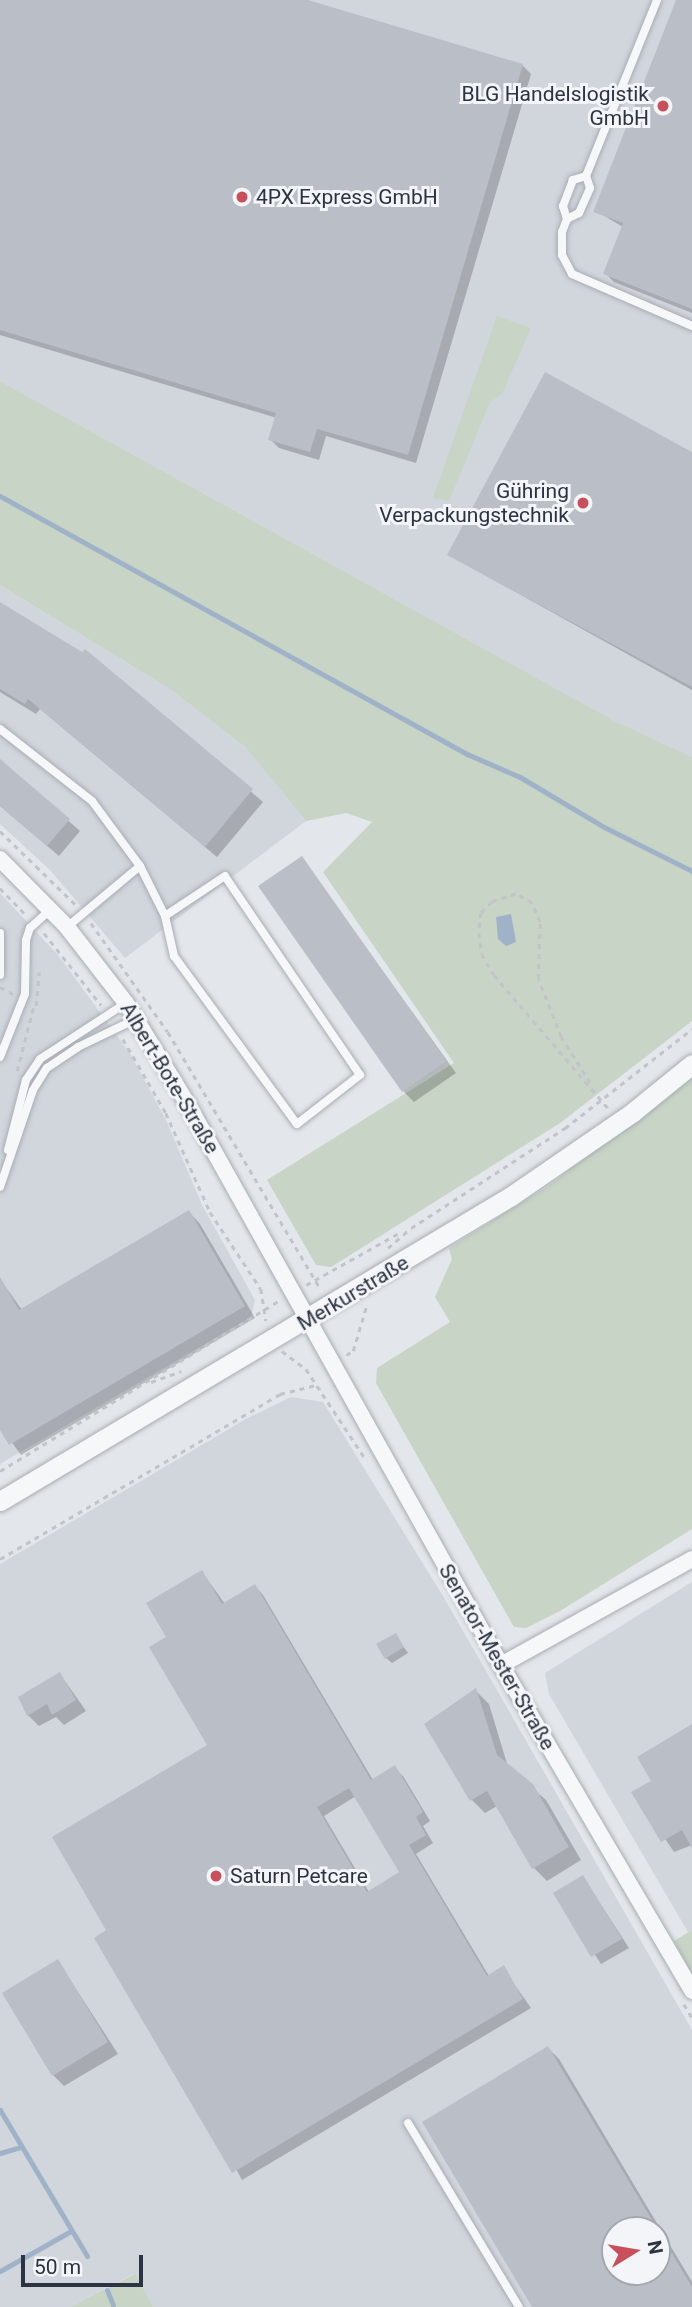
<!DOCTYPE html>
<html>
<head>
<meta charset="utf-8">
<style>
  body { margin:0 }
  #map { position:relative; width:692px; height:2307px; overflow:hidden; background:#e3e6ea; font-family:Roboto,sans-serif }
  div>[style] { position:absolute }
  .built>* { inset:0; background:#d1d5dc }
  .green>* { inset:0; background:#c8d4c5 }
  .water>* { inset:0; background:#a0b2c8 }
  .shadow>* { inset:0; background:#0003 }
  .stream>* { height:5px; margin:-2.5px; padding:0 2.5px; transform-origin:2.5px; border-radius:2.5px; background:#a0b2c8 }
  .building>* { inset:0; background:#babfc7 }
  .path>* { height:2.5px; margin-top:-1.25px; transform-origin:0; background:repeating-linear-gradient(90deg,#c1c4c9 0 5px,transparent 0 10px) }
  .roads { filter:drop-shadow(0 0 2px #a8adb4) drop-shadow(0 0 2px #a8adb4) }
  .service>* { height:8px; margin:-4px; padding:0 4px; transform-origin:4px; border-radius:4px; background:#f6f7f9 }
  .minor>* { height:16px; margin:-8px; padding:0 8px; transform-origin:8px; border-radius:8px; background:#f6f7f9 }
  .tertiary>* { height:19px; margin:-9.5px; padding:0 9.5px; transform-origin:9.5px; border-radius:9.5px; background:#f6f7f9 }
  .dots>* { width:19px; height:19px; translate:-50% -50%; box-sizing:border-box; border:4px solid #f3f5f8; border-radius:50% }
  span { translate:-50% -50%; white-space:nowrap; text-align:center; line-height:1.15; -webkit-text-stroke:6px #f3f5f8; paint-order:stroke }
  .poi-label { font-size:21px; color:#2c3342 }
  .right { translate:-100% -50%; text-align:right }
  .left { translate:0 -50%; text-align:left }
  .street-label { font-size:21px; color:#2c3342 }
  .north { position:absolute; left:601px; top:2216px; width:70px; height:70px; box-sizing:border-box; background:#f3f5f8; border:2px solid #a3a7af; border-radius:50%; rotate:79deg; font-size:19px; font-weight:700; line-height:28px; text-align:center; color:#2c3342 }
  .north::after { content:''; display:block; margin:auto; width:24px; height:32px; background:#c8505d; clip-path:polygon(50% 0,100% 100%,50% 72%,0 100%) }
  .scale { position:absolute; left:21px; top:2255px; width:122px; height:32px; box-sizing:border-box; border:4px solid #2c3342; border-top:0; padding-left:9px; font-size:21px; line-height:24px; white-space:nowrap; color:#2c3342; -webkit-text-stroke:5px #f3f5f8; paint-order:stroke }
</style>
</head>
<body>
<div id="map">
  <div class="built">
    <i style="clip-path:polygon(0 0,692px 0,692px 757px,613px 720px,0 381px)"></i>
    <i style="clip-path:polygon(0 585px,170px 689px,245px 747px,306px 821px,125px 958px,50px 870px,0 824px)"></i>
    <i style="clip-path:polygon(0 893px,58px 955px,131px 1055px,166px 1120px,202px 1205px,255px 1300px,251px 1317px,0 1464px)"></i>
    <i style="clip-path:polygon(evenodd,291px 1397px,323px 1402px,443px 1596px,692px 2030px,692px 2307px,153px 2307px,134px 2274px,70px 2307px,0 2307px,0 1564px,246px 1419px,291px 1397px,615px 2230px,657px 2230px,657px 2272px,615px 2272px,615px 2230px)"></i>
    <i style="clip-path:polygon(692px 1582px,692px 1930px,688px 1932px,549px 1694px,545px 1673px)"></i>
  </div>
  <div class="green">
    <i style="clip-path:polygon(497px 316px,531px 328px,502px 394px,490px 402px,449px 501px,433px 498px)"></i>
    <i style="clip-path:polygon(0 381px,613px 720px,692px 757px,692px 1021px,560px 1123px,331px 1267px,316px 1265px,267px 1180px,454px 1063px,323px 872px,372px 822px,346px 813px,306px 821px,245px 747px,170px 689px,0 585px)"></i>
    <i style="clip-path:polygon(692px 1076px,692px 1529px,560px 1611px,526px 1628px,514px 1627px,376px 1383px,377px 1368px,450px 1322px,435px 1297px,452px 1259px,449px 1248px,548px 1186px)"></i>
    <i style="clip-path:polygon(692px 1930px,692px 1974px,674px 1941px)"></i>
    <i style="clip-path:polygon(135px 2274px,153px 2307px,70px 2307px)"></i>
  </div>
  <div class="water">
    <i style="clip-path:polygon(511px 914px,516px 942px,506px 946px,498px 939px,496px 917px)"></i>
  </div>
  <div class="shadow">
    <i style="clip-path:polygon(0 0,302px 0,523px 66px,531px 74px,416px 463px,326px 436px,319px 460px,279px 448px,270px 439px,277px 418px,0 335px)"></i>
    <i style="clip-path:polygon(678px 0,692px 0,692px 313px,614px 282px,605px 273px,623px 227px,596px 211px)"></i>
    <i style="clip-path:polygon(692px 454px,692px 690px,449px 555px)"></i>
    <i style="clip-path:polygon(0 604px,82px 655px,85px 651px,263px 802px,217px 857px,40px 709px,36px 714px,0 692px)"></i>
    <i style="clip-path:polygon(0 761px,80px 831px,59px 856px,0 806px)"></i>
    <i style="clip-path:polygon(302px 858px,456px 1073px,414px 1102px,403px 1091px)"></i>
    <i style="clip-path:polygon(189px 1212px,200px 1224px,255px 1318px,21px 1455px,0 1426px,0 1279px,22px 1310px)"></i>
    <i style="clip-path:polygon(evenodd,202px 1572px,225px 1604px,255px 1586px,263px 1595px,373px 1780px,394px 1768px,403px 1776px,430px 1821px,423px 1826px,433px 1843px,416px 1854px,489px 1976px,503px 1968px,531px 2008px,242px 2180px,109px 1931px,209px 1746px,168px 1637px,202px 1572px,356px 1796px,402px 1873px,369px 1892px,324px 1816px,356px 1796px)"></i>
    <i style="clip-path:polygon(395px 1635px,408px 1653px,392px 1663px,386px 1658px)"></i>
    <i style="clip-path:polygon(60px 1674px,86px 1711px,64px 1725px,56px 1717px,39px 1726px,28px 1715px)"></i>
    <i style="clip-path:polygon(476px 1691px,489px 1704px,508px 1767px,546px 1800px,581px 1860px,547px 1881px,534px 1868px,497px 1806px,485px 1813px,472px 1800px)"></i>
    <i style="clip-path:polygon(692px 1726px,692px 1845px,674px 1852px,634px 1793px,653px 1781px)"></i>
    <i style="clip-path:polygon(583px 1877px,629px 1948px,601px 1964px,555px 1894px)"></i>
    <i style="clip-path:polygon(58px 1961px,118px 2054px,64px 2086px,53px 2075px)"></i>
    <i style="clip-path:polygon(evenodd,548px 2048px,559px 2059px,692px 2282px,692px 2307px,534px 2307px,548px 2048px,615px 2230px,657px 2230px,657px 2272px,615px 2272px,615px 2230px)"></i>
  </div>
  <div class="stream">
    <i style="left:0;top:496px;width:534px;rotate:28.92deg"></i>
    <i style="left:467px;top:754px;width:58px;rotate:23.5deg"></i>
    <i style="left:520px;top:777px;width:98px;rotate:30.8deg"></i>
    <i style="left:604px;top:827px;width:98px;rotate:26.6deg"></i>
    <i style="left:0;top:2110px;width:170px;rotate:59.2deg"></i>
    <i style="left:0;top:2153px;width:22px;rotate:-16deg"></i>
    <i style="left:0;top:2271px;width:81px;rotate:-29.4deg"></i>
    <i style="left:107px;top:2290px;width:16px;rotate:68deg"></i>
  </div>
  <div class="building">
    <i style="clip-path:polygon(0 0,308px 0,523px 64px,408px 455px,317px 429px,310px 452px,268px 440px,276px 413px,0 330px)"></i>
    <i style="clip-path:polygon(676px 0,692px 0,692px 309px,603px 274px,623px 223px,593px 212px)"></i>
    <i style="clip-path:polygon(545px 372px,692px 452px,692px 687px,447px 555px)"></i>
    <i style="clip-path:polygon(0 602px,82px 652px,85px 649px,253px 789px,205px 847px,28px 699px,25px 704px,0 689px)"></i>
    <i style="clip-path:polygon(0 759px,70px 819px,47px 846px,0 806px)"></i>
    <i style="clip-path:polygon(302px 856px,446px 1061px,402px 1092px,258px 886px)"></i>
    <i style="clip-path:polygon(189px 1210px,245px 1306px,9px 1445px,0 1430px,0 1277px,19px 1310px)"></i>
    <i style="clip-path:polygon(evenodd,202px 1570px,222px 1604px,255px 1584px,371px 1780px,395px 1765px,423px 1812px,416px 1817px,426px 1835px,409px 1845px,487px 1976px,504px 1965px,523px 1999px,232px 2173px,94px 1938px,106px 1930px,52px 1837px,207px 1745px,149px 1647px,166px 1637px,146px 1603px,202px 1570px,349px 1788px,399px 1872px,367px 1892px,317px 1807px,349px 1788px)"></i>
    <i style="clip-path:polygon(396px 1633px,404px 1647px,385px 1659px,376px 1644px)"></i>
    <i style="clip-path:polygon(60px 1672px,76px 1700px,52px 1715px,47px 1704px,27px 1716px,18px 1697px)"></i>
    <i style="clip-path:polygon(476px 1688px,497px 1755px,533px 1784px,569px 1847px,532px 1869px,487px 1791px,470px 1801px,424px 1724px)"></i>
    <i style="clip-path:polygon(692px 1724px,692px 1848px,682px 1830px,661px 1842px,631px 1792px,651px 1781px,637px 1757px)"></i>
    <i style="clip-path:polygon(583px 1875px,622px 1939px,591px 1957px,553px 1893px)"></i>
    <i style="clip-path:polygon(58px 1959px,108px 2042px,52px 2076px,2px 1993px)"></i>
    <i style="clip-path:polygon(evenodd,548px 2046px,692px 2287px,692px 2307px,532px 2307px,422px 2122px,548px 2046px,615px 2230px,657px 2230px,657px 2272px,615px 2272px,615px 2230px)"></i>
  </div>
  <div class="path">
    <i style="left:0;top:831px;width:106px;rotate:44.2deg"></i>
    <i style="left:0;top:888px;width:39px;rotate:46deg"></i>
    <i style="left:91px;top:923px;width:133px;rotate:54.8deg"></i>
    <i style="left:168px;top:1032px;width:298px;rotate:59.3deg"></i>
    <i style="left:44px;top:933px;width:92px;rotate:51.6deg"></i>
    <i style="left:0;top:987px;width:15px;rotate:28deg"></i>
    <i style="left:36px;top:1006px;width:34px;rotate:-85deg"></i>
    <i style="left:123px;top:1039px;width:86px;rotate:59.8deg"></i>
    <i style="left:166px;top:1113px;width:108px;rotate:66deg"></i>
    <i style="left:210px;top:1212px;width:92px;rotate:56.5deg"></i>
    <i style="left:261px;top:1289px;width:32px;rotate:81deg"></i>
    <i style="left:17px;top:1071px;width:68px;rotate:-75.6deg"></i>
    <i style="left:590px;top:1083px;width:54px;rotate:-122.2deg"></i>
    <i style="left:561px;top:1037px;width:62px;rotate:-111.6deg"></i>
    <i style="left:538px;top:979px;width:57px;rotate:-88deg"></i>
    <i style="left:540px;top:922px;width:21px;rotate:-113deg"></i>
    <i style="left:532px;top:903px;width:18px;rotate:-151deg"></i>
    <i style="left:516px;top:894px;width:25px;rotate:162deg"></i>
    <i style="left:492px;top:902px;width:16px;rotate:135deg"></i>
    <i style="left:481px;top:913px;width:20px;rotate:96deg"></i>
    <i style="left:479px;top:933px;width:21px;rotate:82deg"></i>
    <i style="left:482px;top:954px;width:24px;rotate:60deg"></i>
    <i style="left:494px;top:975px;width:175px;rotate:49.4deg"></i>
    <i style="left:388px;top:1248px;width:30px;rotate:-41deg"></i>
    <i style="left:411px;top:1228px;width:184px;rotate:-33deg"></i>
    <i style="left:565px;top:1128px;width:161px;rotate:-37.9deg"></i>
    <i style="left:306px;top:1285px;width:109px;rotate:-29.2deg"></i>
    <i style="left:282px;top:1351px;width:30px;rotate:37deg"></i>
    <i style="left:306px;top:1369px;width:110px;rotate:56.5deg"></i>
    <i style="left:346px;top:1355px;width:8px;rotate:-30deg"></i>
    <i style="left:353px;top:1351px;width:49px;rotate:-73.4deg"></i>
    <i style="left:151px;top:1382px;width:32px;rotate:-20deg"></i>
    <i style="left:0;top:1471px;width:327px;rotate:-31.4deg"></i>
    <i style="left:0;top:1559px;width:325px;rotate:-30.5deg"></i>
    <i style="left:280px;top:1394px;width:37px;rotate:-14deg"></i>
    <i style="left:684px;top:2004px;width:16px;rotate:60deg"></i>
  </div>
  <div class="roads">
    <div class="service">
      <i style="left:586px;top:176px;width:14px;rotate:163deg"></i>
      <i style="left:573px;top:180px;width:28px;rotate:111deg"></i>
      <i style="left:563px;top:206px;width:14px;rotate:73deg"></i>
      <i style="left:567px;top:219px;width:14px;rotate:111deg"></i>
      <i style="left:562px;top:232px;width:23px;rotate:90deg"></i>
      <i style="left:562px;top:255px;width:21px;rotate:62deg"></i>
      <i style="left:572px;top:274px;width:131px;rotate:23.4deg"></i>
      <i style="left:567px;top:219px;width:13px;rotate:-27deg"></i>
      <i style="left:579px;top:213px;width:27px;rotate:-66deg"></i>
      <i style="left:590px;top:188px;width:13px;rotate:-108deg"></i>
      <i style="left:586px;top:176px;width:190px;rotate:-68deg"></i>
      <i style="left:0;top:729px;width:117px;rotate:38deg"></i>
      <i style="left:92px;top:801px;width:81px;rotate:53.6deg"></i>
      <i style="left:140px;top:866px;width:95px;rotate:140.1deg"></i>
      <i style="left:140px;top:866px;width:56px;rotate:63.4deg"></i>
      <i style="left:165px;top:916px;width:41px;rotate:77.3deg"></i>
      <i style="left:174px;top:956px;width:208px;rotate:53.8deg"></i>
      <i style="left:297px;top:1124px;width:80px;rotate:-37.9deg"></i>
      <i style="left:360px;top:1075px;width:240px;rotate:-124.2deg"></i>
      <i style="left:225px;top:876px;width:72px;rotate:146.3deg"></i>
      <i style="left:0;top:933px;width:42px;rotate:90deg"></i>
      <i style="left:0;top:1057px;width:68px;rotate:-68.4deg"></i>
      <i style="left:25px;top:994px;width:54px;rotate:-88.9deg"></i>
      <i style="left:26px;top:940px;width:13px;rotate:-72deg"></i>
      <i style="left:30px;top:928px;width:28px;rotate:-42deg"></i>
      <i style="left:8px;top:1150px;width:72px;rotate:-75.6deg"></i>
      <i style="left:26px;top:1080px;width:25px;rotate:-56deg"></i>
      <i style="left:40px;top:1059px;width:103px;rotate:-33.1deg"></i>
      <i style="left:0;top:1187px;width:102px;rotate:-71.2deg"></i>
      <i style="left:33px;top:1090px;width:26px;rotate:-58deg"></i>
      <i style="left:47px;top:1068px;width:37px;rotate:-34deg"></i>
      <i style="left:78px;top:1047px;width:64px;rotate:-25.8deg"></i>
      <i style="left:408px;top:2123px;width:215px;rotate:58.9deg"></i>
    </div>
    <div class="minor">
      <i style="left:0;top:859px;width:95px;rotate:45.4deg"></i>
      <i style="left:67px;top:927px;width:96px;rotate:52.2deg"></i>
      <i style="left:126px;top:1003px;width:117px;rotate:58.6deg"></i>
      <i style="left:187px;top:1103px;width:644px;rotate:60.81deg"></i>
      <i style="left:501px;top:1665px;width:378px;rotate:59.6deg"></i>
      <i style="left:501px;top:1665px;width:218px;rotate:-29deg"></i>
    </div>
    <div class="tertiary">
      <i style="left:0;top:1501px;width:595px;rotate:-30.83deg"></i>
      <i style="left:511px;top:1196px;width:148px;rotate:-34.5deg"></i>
      <i style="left:633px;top:1112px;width:76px;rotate:-39.1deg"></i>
    </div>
  </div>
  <div class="dots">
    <i style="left:663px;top:106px;background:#c8505d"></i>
    <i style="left:242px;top:197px;background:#c8505d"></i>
    <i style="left:583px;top:503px;background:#c8505d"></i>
    <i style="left:216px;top:1876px;background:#c8505d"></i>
  </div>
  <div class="poi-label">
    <span class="right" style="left:649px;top:106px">BLG Handelslogistik<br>GmbH</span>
    <span class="left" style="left:256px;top:197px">4PX Express GmbH</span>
    <span class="right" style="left:569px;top:503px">Gühring<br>Verpackungstechnik</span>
    <span class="left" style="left:230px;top:1876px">Saturn Petcare</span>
  </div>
  <div class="street-label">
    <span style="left:170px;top:1078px;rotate:59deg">Albert-Bote-Straße</span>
    <span style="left:353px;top:1293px;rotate:-31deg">Merkurstraße</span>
    <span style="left:497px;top:1657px;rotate:60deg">Senator-Mester-Straße</span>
  </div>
  <div class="north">N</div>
  <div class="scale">50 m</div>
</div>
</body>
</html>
